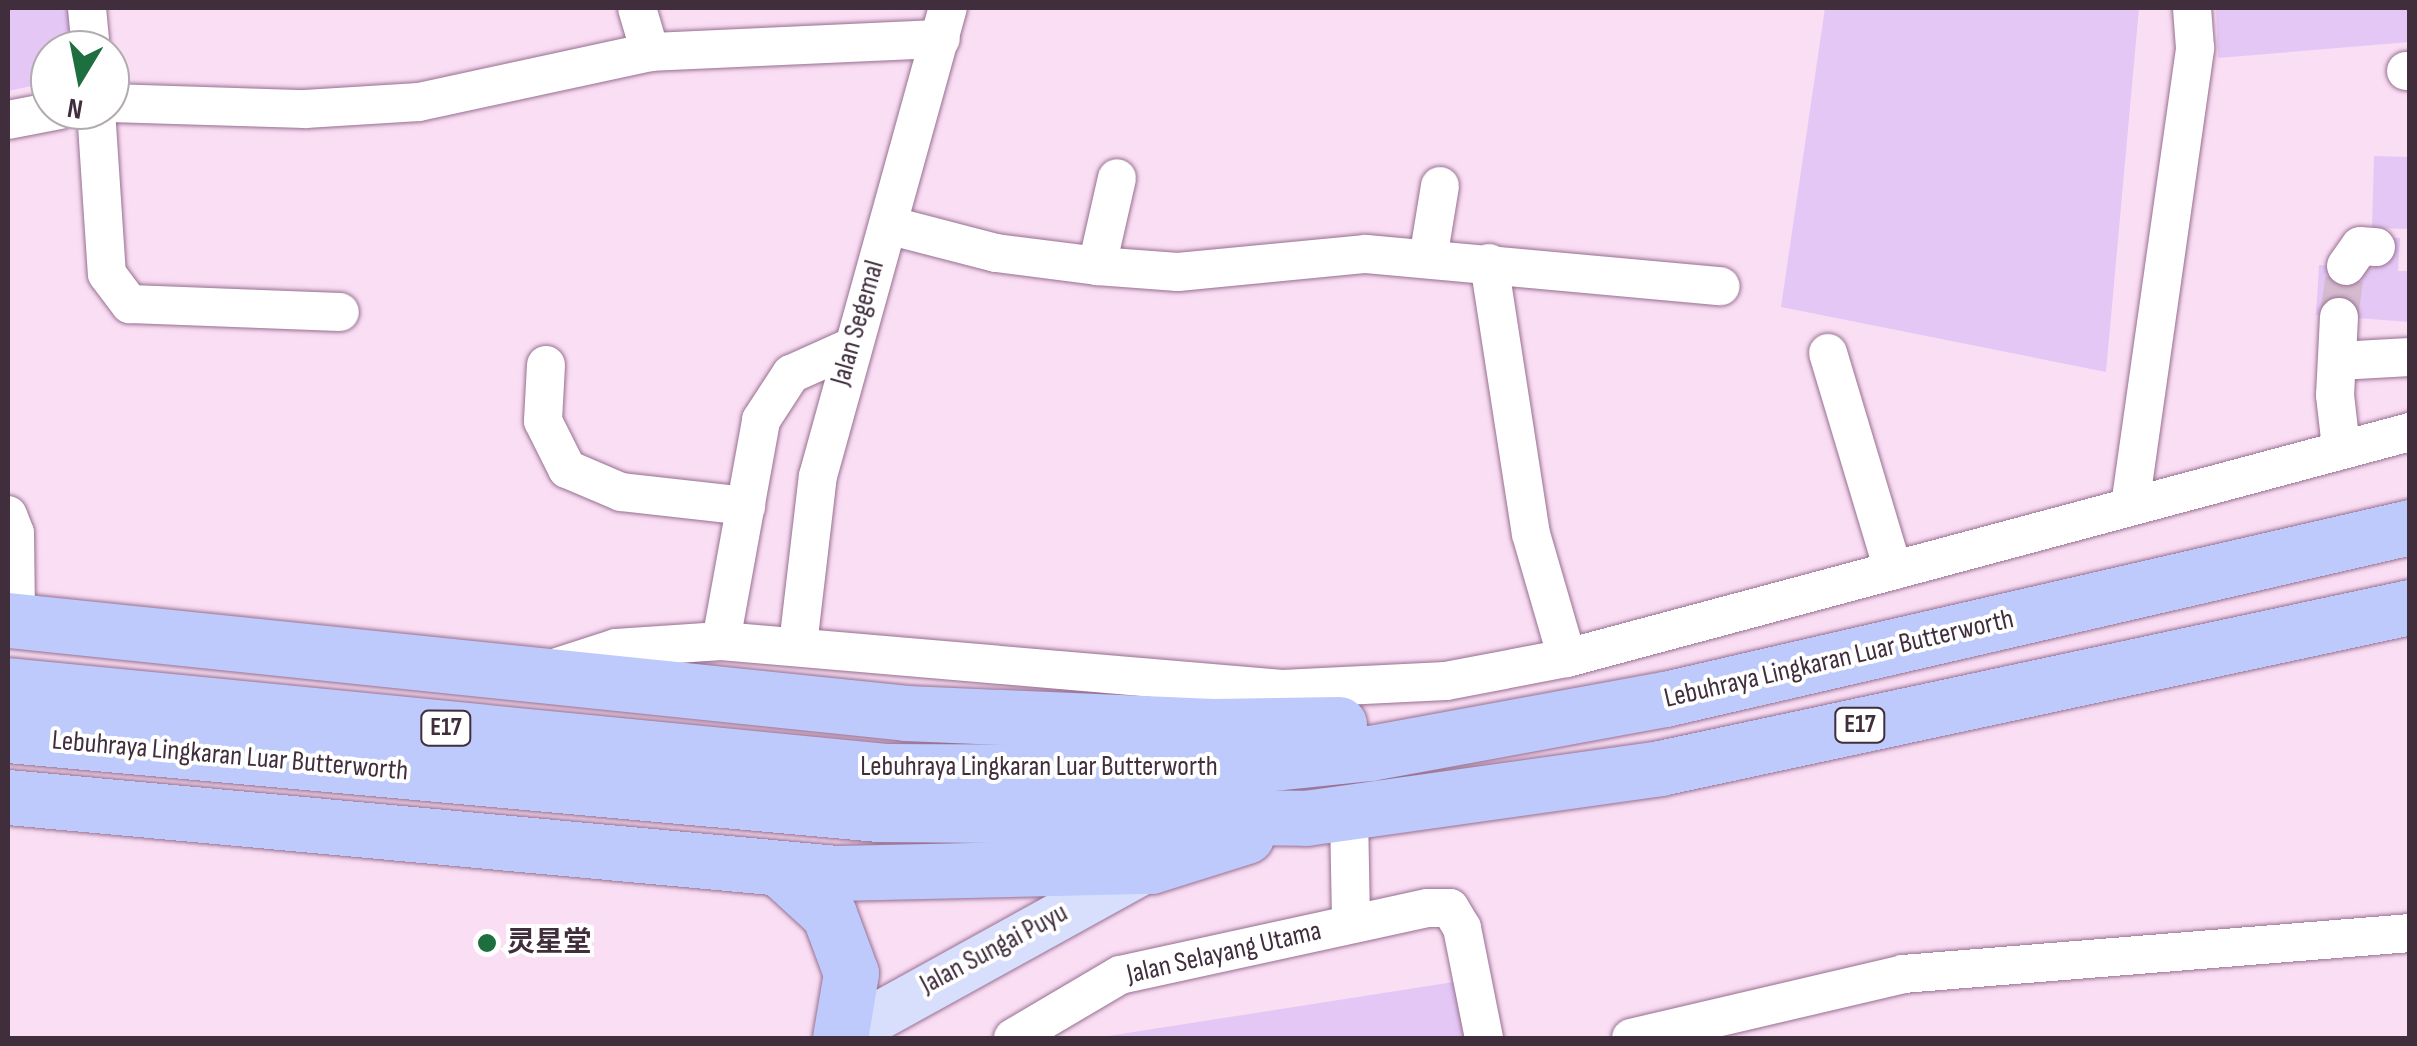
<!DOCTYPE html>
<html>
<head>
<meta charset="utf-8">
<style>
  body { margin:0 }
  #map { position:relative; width:2417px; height:1046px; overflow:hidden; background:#fadef4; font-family:"Sofia Sans Condensed","Noto Sans SC",sans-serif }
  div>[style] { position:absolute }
  .building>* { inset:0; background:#e4c7f5 }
  .minor-tunnel>* { height:38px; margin-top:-19px; transform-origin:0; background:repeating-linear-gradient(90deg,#d5bbcf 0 38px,transparent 0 57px) }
  .roads { filter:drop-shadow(0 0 2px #976f90) drop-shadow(0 0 2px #976f90) }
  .minor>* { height:38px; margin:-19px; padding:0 19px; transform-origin:19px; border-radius:19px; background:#fff }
  .major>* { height:48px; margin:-24px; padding:0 24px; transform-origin:24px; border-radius:24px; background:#d7dffd }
  .highway>* { height:55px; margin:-27.5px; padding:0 27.5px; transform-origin:27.5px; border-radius:27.5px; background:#bdcafb }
  .dots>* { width:28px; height:28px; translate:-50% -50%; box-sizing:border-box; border:5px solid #fff; border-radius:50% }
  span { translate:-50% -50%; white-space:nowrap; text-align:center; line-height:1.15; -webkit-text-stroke:8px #fff; paint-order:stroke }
  .shield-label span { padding:2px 8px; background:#fff; border:2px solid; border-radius:8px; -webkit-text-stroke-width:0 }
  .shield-label { font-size:25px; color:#402e3d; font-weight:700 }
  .street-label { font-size:28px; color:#402e3d }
  .poi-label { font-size:28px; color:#402e3d; font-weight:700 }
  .left { translate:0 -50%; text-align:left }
  .frame { position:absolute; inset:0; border:10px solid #402e3d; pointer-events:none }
  .north { position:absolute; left:30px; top:30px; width:100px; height:100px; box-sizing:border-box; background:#fff; border:2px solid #b3abb1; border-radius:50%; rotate:190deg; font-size:28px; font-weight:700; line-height:40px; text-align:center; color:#402e3d }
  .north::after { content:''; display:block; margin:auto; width:35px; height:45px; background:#1e6f3f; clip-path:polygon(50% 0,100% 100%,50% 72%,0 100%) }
</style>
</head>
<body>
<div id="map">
  <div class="building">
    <i style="clip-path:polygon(8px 8px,71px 8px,76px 50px,50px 50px,50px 82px,8px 91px)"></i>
    <i style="clip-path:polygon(1825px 8px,2139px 8px,2106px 372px,1781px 307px)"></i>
    <i style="clip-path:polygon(2216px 8px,2410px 8px,2410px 42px,2218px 58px)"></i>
    <i style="clip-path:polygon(2374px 156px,2410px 157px,2410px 229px,2372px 228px)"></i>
    <i style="clip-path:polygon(2376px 237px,2400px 238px,2398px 271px,2410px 271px,2410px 322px,2316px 315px,2319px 265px,2374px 268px)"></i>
    <i style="clip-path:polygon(1460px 981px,1467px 1038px,1108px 1038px,1108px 1036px)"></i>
  </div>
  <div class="minor-tunnel">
    <i style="left:2339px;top:317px;width:51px;rotate:-82.2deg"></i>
  </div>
  <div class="roads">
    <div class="minor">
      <i style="left:87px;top:8px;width:42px;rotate:84.6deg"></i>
      <i style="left:637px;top:8px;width:46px;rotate:73.5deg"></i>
      <i style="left:2406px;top:71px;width:4px"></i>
      <i style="left:110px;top:103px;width:195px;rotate:1.8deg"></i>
      <i style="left:305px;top:109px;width:114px;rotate:-3.5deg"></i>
      <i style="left:419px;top:102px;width:236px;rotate:-12.2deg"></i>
      <i style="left:650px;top:52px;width:291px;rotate:-2.6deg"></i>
      <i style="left:96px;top:110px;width:164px;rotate:86.2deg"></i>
      <i style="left:107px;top:274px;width:38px;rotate:53deg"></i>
      <i style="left:130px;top:304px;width:210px;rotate:2.2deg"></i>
      <i style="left:8px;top:120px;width:53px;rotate:-10.9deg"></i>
      <i style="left:888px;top:225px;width:112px;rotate:14.5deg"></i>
      <i style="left:996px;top:253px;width:102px;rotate:7.3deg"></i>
      <i style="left:1097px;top:266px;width:81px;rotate:4.2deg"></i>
      <i style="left:1178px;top:272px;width:189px;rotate:-5.5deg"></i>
      <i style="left:1366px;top:254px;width:356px;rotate:5.2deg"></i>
      <i style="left:1428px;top:259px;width:74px;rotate:-80.7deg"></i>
      <i style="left:1489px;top:263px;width:274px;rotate:81.2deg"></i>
      <i style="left:1531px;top:534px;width:129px;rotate:73.8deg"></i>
      <i style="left:1097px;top:266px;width:90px;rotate:-77.2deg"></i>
      <i style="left:2346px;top:266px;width:24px;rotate:-55deg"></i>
      <i style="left:2360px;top:246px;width:16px;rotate:4deg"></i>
      <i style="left:2339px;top:317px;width:78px;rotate:92.9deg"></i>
      <i style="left:2335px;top:395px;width:53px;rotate:83.5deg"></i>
      <i style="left:1828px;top:353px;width:227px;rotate:73.3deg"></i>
      <i style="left:2338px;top:361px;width:72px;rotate:-3.2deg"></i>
      <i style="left:546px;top:365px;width:56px;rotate:93.1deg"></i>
      <i style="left:543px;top:421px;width:54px;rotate:63.4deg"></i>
      <i style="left:567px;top:469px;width:59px;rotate:23.1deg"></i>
      <i style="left:621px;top:492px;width:126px;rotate:6.4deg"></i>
      <i style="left:2130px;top:506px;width:463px;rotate:-81.9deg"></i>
      <i style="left:2195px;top:48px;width:40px;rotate:-94.3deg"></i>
      <i style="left:8px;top:515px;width:19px;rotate:69deg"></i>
      <i style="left:15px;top:533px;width:88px;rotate:89.3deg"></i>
      <i style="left:721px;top:641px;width:225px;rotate:-79.7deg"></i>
      <i style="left:761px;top:420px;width:55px;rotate:-56.9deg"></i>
      <i style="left:791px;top:374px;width:64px;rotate:-24.1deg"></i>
      <i style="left:798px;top:645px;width:170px;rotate:-83.3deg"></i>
      <i style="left:818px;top:476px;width:486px;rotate:-74.5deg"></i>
      <i style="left:554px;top:668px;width:65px;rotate:-17.9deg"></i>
      <i style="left:616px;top:648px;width:105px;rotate:-3.8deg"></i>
      <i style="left:721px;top:641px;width:563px;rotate:4.89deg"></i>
      <i style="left:1282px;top:689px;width:164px;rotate:-2.8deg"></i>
      <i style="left:1446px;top:681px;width:123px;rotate:-10.8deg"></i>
      <i style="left:1567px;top:658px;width:873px;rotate:-15.01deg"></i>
      <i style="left:1349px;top:815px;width:108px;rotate:88.9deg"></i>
      <i style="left:1013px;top:1038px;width:124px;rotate:-30.5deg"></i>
      <i style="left:1120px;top:975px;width:315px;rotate:-12.3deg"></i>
      <i style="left:1428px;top:908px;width:22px"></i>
      <i style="left:1450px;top:908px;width:23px;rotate:59deg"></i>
      <i style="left:1462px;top:928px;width:112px;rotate:78.7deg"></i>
      <i style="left:1631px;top:1038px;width:279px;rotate:-13.2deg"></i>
      <i style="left:1903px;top:974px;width:509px;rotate:-4.62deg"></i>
    </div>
    <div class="major">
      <i style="left:839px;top:1038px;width:356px;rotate:-28.9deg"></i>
    </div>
    <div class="highway">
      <i style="left:8px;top:620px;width:903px;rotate:5.91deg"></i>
      <i style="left:906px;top:713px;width:307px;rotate:2.4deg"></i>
      <i style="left:1213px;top:726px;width:126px;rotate:-0.9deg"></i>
      <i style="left:8px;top:685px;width:881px;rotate:5.6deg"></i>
      <i style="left:885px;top:771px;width:300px;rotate:0.2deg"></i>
      <i style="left:1185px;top:772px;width:186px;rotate:-5.9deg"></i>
      <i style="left:1370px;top:753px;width:300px;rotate:-10.4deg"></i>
      <i style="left:1665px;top:699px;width:765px;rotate:-13deg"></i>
      <i style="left:8px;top:735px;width:874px;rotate:5.19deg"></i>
      <i style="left:878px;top:814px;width:428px;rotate:0.5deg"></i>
      <i style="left:1306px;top:818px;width:358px;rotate:-8deg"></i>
      <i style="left:1660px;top:768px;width:767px;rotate:-12.12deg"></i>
      <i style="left:8px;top:797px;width:832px;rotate:5.24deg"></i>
      <i style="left:837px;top:873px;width:314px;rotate:-1.3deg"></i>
      <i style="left:1151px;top:866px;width:100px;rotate:-17.5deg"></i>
      <i style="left:782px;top:871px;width:64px;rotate:42.5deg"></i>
      <i style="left:829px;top:914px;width:63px;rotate:69.6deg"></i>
      <i style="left:851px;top:973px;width:66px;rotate:99.6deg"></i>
    </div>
  </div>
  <div class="dots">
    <i style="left:487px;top:943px;background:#1e6f3f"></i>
  </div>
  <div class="shield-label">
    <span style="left:1860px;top:725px">E17</span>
    <span style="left:446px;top:728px">E17</span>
  </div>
  <div class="street-label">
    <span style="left:858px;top:323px;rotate:-74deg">Jalan Segemal</span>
    <span style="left:1839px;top:659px;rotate:-13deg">Lebuhraya Lingkaran Luar Butterworth</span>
    <span style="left:230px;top:756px;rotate:5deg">Lebuhraya Lingkaran Luar Butterworth</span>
    <span style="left:1039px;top:767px">Lebuhraya Lingkaran Luar Butterworth</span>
    <span style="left:994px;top:949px;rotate:-28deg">Jalan Sungai Puyu</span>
    <span style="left:1224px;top:953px;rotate:-13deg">Jalan Selayang Utama</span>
  </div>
  <div class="poi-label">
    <span class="left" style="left:507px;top:943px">灵星堂</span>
  </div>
  <div class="frame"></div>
  <div class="north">N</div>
</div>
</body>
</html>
